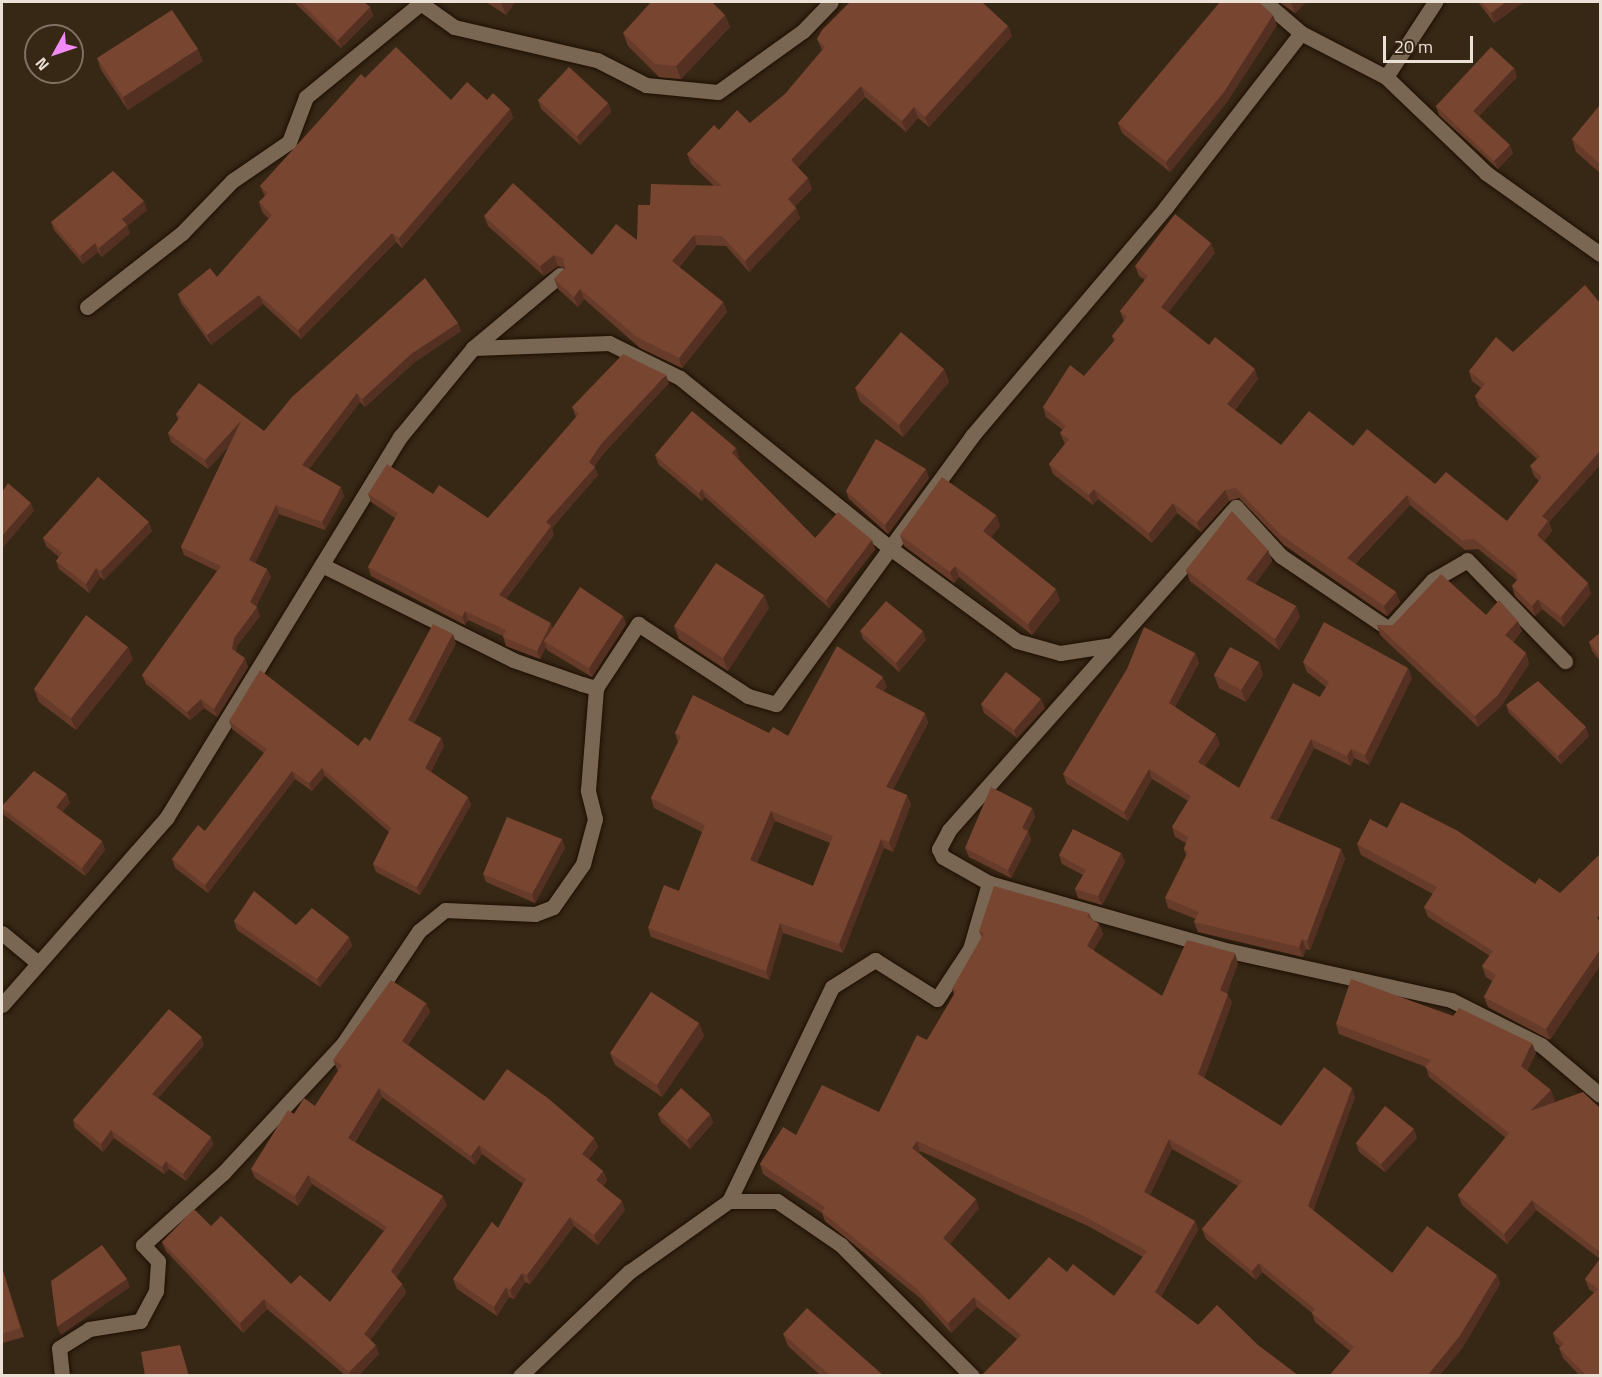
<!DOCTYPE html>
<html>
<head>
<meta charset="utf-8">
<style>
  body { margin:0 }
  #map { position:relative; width:1602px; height:1377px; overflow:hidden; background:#372715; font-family:"Titillium Web",sans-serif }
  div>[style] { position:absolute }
  .roads { filter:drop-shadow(0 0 2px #1e0f01) drop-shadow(0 0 2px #1e0f01) }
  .minor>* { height:15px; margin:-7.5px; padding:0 7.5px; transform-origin:7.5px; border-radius:7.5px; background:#7a6753 }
  .wall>* { inset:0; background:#673b2a }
  .shaded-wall>* { inset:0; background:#543022 }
  .building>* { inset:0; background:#784531 }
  span { translate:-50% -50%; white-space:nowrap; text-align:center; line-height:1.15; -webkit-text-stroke:5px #372715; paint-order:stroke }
  .frame { position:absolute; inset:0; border:3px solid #ece1d6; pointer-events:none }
  .north { position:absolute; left:24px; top:24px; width:60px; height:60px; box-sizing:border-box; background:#372715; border:2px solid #7f7162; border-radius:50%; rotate:230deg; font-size:16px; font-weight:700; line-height:24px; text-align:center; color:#ece1d6 }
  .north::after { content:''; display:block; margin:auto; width:21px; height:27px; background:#f18af4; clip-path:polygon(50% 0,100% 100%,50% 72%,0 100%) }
  .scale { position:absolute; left:1383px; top:36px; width:90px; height:27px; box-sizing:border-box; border:3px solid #ece1d6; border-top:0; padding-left:8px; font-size:18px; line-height:21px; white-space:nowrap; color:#ece1d6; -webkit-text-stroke:4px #372715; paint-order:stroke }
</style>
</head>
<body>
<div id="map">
  <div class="roads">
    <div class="minor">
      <i style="left:419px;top:2px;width:43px;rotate:35.5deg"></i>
      <i style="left:454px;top:27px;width:147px;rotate:13deg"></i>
      <i style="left:597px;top:60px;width:55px;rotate:27deg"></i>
      <i style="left:646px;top:85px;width:72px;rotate:5.6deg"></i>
      <i style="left:718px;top:92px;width:105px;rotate:-35.7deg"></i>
      <i style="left:803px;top:31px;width:40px;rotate:-46deg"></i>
      <i style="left:1265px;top:2px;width:48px;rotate:40.7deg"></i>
      <i style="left:1301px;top:33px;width:96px;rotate:27.4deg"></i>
      <i style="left:1386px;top:77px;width:139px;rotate:43.8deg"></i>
      <i style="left:1486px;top:173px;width:140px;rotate:35.4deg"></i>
      <i style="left:1386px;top:77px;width:90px;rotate:-56.8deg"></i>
      <i style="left:87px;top:307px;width:120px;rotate:-37.9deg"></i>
      <i style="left:182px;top:233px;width:72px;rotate:-46.1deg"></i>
      <i style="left:232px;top:181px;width:69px;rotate:-34.4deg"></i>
      <i style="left:289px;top:142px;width:48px;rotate:-69.3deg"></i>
      <i style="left:306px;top:97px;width:149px;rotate:-39.3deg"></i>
      <i style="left:473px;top:348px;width:136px;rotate:-2.1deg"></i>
      <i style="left:609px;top:343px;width:79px;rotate:26.2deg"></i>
      <i style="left:680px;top:378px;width:270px;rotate:39deg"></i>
      <i style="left:890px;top:548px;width:157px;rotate:36.2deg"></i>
      <i style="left:1017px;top:641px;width:45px;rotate:15.6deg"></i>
      <i style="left:1060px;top:653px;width:53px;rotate:-8.7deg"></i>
      <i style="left:322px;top:565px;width:213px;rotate:26.4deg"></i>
      <i style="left:513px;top:660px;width:73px;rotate:19.2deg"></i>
      <i style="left:582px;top:684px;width:15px;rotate:16deg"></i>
      <i style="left:596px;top:688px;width:77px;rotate:-56.7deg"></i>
      <i style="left:638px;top:624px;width:131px;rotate:33.2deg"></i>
      <i style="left:748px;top:696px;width:29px;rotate:16deg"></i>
      <i style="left:776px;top:704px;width:332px;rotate:-53.8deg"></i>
      <i style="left:972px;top:436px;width:300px;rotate:-49.7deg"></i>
      <i style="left:1166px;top:207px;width:220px;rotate:-52.2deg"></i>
      <i style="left:989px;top:883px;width:53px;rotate:-150.5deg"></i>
      <i style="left:943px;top:857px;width:9px;rotate:-117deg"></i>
      <i style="left:939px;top:849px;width:21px;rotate:-62deg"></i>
      <i style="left:949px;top:830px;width:432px;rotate:-48.4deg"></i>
      <i style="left:1236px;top:507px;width:67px;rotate:47.4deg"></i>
      <i style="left:1281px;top:556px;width:130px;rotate:34.1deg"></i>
      <i style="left:1389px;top:629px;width:66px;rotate:-48.1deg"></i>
      <i style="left:1433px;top:580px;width:39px;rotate:-30deg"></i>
      <i style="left:1467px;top:560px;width:141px;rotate:45.9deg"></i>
      <i style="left:2px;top:933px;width:47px;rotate:39.8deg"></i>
      <i style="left:2px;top:1005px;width:250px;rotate:-48.7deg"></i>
      <i style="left:167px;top:817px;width:446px;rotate:-58.5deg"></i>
      <i style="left:400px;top:437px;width:115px;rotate:-50.6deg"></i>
      <i style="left:473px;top:348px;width:114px;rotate:-40deg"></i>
      <i style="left:729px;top:1201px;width:237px;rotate:-64.3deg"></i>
      <i style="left:832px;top:987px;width:51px;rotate:-32.1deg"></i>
      <i style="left:875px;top:960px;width:73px;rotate:32.2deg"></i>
      <i style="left:937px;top:999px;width:60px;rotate:-56.6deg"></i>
      <i style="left:970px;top:949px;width:69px;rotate:-73.9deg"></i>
      <i style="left:989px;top:883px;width:250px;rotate:15.8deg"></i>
      <i style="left:1230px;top:951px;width:226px;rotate:12.5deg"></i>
      <i style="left:1451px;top:1000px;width:101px;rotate:26.6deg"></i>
      <i style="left:1541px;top:1045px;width:77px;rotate:40.3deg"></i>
      <i style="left:62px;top:1376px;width:28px;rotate:-96deg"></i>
      <i style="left:59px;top:1348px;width:36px;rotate:-32deg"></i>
      <i style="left:89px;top:1329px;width:52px;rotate:-8.9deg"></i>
      <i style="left:140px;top:1321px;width:34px;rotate:-62deg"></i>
      <i style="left:156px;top:1291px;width:30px;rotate:-86deg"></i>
      <i style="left:158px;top:1261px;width:22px;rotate:-133deg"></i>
      <i style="left:143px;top:1245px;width:108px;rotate:-42deg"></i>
      <i style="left:223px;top:1173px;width:176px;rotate:-47.1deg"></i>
      <i style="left:343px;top:1044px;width:136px;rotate:-56.1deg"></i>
      <i style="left:419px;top:931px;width:33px;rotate:-39deg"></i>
      <i style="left:445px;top:910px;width:90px;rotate:2.5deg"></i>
      <i style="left:535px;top:914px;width:19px;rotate:-21deg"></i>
      <i style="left:553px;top:907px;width:52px;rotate:-55.1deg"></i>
      <i style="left:583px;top:864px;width:47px;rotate:-75.1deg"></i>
      <i style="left:595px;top:819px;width:30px;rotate:-104deg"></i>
      <i style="left:588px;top:790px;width:102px;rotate:-85.5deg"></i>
      <i style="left:520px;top:1376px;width:151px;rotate:-43.7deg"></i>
      <i style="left:629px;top:1272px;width:123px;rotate:-35.4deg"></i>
      <i style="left:729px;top:1201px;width:48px"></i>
      <i style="left:777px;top:1201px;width:78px;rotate:34.5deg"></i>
      <i style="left:841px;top:1245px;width:185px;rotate:45deg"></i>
    </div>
  </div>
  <div class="wall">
    <i style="clip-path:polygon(294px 2px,364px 2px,370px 7px,373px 16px,341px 48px)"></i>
    <i style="clip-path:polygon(486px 2px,515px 2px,506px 15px)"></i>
    <i style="clip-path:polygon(1279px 2px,1306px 2px,1295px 13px)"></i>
    <i style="clip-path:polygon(1478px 2px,1524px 2px,1494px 23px)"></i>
    <i style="clip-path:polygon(725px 15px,730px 27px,681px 79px,659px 77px,628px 46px,623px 33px)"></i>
    <i style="clip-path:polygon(1277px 25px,1227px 102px,1170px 172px,1122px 133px,1118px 123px)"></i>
    <i style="clip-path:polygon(1008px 26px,1012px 36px,929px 127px,918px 118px,906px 132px,865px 97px,798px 167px,812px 189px,795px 206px,800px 218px,749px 272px,726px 246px,697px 245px,679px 267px,723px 302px,727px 312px,682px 368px,640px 348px,584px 299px,578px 307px,558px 289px,554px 279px,565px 268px,558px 266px,544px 276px,488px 226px,484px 216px,592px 255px,637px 240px,650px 205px,714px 186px,691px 164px,687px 154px,719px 130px,750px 123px,785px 94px,822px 50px,817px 39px)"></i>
    <i style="clip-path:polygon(97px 58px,203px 61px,128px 110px,101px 70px)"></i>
    <i style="clip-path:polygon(1514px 68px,1517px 77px,1479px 116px,1513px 153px,1498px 169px,1439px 115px,1436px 106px)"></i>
    <i style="clip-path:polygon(365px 78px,451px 100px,487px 100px,510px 109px,513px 118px,402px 248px,396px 242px,301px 339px,263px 304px,211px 345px,181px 303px,178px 294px,217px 277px,269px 219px,262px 212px,259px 202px,265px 196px,260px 186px)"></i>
    <i style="clip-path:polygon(538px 100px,608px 103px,611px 112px,580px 145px,541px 109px)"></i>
    <i style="clip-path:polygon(1600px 105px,1600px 173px,1576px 152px,1572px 139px)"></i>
    <i style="clip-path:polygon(147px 210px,127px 226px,130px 233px,102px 257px,98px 252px,83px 264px,54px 230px,51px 222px)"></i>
    <i style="clip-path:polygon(1211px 243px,1215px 253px,1168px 312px,1209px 345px,1258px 379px,1235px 410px,1281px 445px,1353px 446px,1435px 484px,1507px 521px,1539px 481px,1534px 476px,1530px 466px,1537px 459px,1479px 406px,1475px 396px,1481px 388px,1472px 381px,1469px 371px,1513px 352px,1600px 303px,1600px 465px,1549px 522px,1552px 531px,1544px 541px,1588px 583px,1591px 594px,1564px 627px,1542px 609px,1535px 616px,1515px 596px,1512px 586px,1517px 580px,1478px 549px,1465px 550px,1410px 505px,1355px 564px,1396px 592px,1400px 602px,1387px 616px,1284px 545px,1239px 498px,1229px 501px,1201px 532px,1177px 513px,1152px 543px,1098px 499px,1093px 505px,1053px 474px,1049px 464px,1065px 444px,1060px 433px,1063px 430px,1046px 417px,1043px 407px,1084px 376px,1114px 341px,1112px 336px,1124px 321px,1120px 311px,1145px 280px,1139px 276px,1135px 266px)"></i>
    <i style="clip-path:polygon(458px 323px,461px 331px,415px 362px,365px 407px,360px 402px,309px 469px,344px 496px,325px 530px,279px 514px,255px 563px,267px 569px,271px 577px,256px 606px,260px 616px,237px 646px,236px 652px,248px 667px,217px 717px,204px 708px,190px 720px,146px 684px,142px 675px,217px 571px,184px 555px,181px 547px,229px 446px,208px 469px,171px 442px,168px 433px,178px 420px,176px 414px,264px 431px)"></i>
    <i style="clip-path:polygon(944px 369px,949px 382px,903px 437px,860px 401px,855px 388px)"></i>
    <i style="clip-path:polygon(669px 383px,604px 453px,594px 466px,598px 475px,552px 528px,554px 535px,506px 599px,553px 628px,623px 616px,626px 624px,592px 677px,547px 650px,546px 647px,540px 659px,506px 646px,503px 636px,468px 620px,465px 625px,371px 576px,368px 567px,395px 518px,371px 502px,368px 494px,433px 494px,488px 518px,576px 417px,572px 407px)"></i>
    <i style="clip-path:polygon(655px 455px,739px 457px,738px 459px,815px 538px,875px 549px,829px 608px,705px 497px,702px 501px,658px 464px)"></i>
    <i style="clip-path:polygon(929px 478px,888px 534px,849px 499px,846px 491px)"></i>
    <i style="clip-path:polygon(996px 515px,1000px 526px,991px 537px,1060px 600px,1032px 635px,959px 577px,954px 583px,904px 546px,900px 535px)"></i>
    <i style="clip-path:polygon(152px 531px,104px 580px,100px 577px,89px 593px,59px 569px,56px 561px,59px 557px,46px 546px,43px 538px)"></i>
    <i style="clip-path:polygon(1268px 550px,1272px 561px,1255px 584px,1296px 606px,1300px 617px,1279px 650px,1190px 581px,1186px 570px)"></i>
    <i style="clip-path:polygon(764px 595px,769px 608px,728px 671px,679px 639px,674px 626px)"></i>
    <i style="clip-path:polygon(1377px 625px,1522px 631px,1513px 642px,1526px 653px,1529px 664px,1501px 706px,1478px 727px,1380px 635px)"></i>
    <i style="clip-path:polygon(860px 631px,926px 640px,899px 672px,863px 639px)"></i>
    <i style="clip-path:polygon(1600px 633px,1600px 661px,1592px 651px,1589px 642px)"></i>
    <i style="clip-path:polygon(456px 643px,414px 723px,441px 738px,444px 746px,431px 772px,468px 797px,471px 805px,420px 895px,376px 872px,373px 864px,389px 832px,325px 776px,312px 791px,295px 779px,208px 893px,175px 868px,172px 859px,205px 831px,264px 753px,232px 729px,229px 721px,358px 746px,370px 741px)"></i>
    <i style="clip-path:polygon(1195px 653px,1199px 663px,1175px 707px,1220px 744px,1205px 766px,1239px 788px,1320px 697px,1326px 687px,1307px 672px,1303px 662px,1408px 668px,1412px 678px,1369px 765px,1354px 758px,1351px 766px,1314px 748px,1277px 821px,1341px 849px,1345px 859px,1310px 950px,1306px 949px,1303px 957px,1198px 932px,1194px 922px,1196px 919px,1168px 908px,1165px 898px,1186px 856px,1184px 849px,1186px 843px,1175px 837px,1172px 827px,1188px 801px,1152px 779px,1128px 821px,1067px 784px,1063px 774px)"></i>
    <i style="clip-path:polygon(133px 659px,76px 730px,39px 702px,34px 689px)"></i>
    <i style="clip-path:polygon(1259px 662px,1263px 675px,1246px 702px,1219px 688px,1214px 675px)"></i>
    <i style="clip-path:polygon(evenodd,883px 677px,887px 687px,883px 691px,925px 713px,928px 723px,893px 789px,907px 795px,911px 804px,893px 852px,884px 848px,843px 953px,783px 933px,769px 980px,651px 937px,648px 928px,679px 891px,702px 832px,654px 808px,651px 798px,678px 742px,675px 733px,769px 733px,788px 736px,883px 677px,775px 821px,830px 843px,813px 886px,757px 863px,775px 821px)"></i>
    <i style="clip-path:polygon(981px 704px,1045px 708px,1017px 738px,984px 713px)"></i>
    <i style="clip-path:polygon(1506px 705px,1589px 736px,1561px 764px,1509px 713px)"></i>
    <i style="clip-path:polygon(70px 803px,62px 812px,102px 841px,105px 850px,85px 876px,4px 815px,2px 810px,2px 806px)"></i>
    <i style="clip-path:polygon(1032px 808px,1035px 817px,1028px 831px,1031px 840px,1011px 878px,969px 857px,965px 848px)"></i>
    <i style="clip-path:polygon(1387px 828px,1535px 884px,1550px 1040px,1488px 1007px,1484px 997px,1492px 981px,1486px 977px,1482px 966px,1490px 956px,1428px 917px,1424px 907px,1433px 894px,1361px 855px,1357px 844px)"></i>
    <i style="clip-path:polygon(562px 839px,565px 848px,535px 903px,486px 882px,483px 874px)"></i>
    <i style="clip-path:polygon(1121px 853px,1125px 862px,1102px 905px,1078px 898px,1075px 889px,1083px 875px,1062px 864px,1059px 855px)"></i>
    <i style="clip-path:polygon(evenodd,1089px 913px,1092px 919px,1099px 924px,1103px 934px,1093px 951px,1162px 996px,1238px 963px,1227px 993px,1232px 1003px,1204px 1078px,1281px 1126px,1355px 1097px,1313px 1211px,1392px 1273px,1497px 1275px,1500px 1284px,1463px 1347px,1439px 1376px,1329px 1376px,1350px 1351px,1315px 1322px,1312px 1313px,1262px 1272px,1256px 1280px,1206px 1239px,1202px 1229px,1238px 1186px,1172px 1149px,1150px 1195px,1195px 1221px,1198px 1230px,1161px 1297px,1198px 1325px,1258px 1345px,1017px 1339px,977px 1307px,951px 1333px,920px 1298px,825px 1221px,822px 1213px,763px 1174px,760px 1164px,796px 1135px,879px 1112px,927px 1040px,954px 995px,952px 989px,982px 938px,979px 931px,1089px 913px,920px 1151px,1088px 1226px,1143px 1257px,1114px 1296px,1067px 1272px,1009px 1300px,950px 1244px,979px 1208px,919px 1153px,920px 1151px)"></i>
    <i style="clip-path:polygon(234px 921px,349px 937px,352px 946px,320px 987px,237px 930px)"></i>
    <i style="clip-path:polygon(426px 1003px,430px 1012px,408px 1045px,484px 1101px,594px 1138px,598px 1147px,589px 1159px,603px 1171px,607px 1180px,603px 1186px,625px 1210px,598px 1245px,574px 1226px,530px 1284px,525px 1282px,514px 1299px,509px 1297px,497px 1316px,457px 1289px,453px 1279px,498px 1228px,523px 1184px,482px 1154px,475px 1165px,382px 1097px,355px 1142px,447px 1205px,396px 1277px,402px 1284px,406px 1293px,370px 1340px,379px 1354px,358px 1376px,346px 1376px,267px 1309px,243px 1333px,166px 1251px,162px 1242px,211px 1226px,291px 1284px,330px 1302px,384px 1231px,312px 1184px,298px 1206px,255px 1178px,251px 1169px,294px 1114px,315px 1106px,338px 1071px,337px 1069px,333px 1060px)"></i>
    <i style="clip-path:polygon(699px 1023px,704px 1036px,662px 1097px,615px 1065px,610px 1053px)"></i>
    <i style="clip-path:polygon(1336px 1024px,1536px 1053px,1527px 1071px,1555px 1100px,1552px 1103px,1600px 1108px,1600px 1376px,1580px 1376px,1563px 1358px,1559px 1348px,1561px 1347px,1556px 1343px,1553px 1333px,1594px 1293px,1589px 1289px,1585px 1279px,1600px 1259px,1536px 1210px,1507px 1244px,1462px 1205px,1458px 1195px,1506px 1138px,1429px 1077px,1426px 1067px,1339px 1034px)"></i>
    <i style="clip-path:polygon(204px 1045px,158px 1098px,211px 1137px,213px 1145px,186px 1181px,169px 1169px,164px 1174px,114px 1138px,103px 1152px,75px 1128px,73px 1120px)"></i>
    <i style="clip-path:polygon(658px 1114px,710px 1114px,713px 1123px,690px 1149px,661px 1122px)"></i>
    <i style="clip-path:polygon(1417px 1138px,1385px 1172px,1359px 1152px,1356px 1143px)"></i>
    <i style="clip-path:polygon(2px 1267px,24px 1337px,2px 1343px)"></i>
    <i style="clip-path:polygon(783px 1334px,884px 1376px,821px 1376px,788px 1346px)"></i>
  </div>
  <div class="shaded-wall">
    <i style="clip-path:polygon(502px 2px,515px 2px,506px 15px,501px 3px)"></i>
    <i style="clip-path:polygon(1291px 2px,1306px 2px,1295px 13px)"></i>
    <i style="clip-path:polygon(1506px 2px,1524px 2px,1494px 23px,1491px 13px)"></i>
    <i style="clip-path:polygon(370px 7px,373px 16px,341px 48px,338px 40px)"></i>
    <i style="clip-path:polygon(725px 15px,730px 27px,681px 79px,676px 66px)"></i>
    <i style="clip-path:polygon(1273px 15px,1277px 25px,1227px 102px,1170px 172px,1166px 162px)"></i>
    <i style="clip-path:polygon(1008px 26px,1012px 36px,929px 127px,925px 117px)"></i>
    <i style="clip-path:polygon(198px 49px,203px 61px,128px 110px,123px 97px)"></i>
    <i style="clip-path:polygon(1514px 68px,1517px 77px,1476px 119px,1473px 111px)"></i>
    <i style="clip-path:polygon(861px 86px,865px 97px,795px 170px,791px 160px)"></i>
    <i style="clip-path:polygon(608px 103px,611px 112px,580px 145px,577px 136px)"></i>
    <i style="clip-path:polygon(914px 107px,918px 118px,906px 132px,902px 121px)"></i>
    <i style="clip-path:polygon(510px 109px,513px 118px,402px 248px,399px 238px)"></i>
    <i style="clip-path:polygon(1510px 145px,1513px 153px,1498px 169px,1494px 161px)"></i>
    <i style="clip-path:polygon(808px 178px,812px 189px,792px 209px,788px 199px)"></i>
    <i style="clip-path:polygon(144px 201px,147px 210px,127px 226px,130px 233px,102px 257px,99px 248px,122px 219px)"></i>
    <i style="clip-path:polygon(796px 208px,800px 218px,749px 272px,745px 261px)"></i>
    <i style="clip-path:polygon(392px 233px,396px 242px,301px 339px,298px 330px)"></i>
    <i style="clip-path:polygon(694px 235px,697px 245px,676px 272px,672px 261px)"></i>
    <i style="clip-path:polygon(95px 243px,98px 252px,83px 264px,80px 256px)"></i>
    <i style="clip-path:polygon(1211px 243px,1215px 253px,1165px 317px,1161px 307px)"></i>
    <i style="clip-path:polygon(554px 255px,558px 266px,544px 276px,540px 266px)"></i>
    <i style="clip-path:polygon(580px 289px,584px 299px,578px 307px,574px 297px)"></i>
    <i style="clip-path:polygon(259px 295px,263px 304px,211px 345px,207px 335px)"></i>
    <i style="clip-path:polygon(723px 302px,727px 312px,682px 368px,679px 358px)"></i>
    <i style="clip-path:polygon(458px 323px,461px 331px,415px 362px,365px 407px,362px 399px,411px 354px)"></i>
    <i style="clip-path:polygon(944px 369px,949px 382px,903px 437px,899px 425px)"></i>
    <i style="clip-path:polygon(1255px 369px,1258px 379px,1231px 414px,1227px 404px)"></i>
    <i style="clip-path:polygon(666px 375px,669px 383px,604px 453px,592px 470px,589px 462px,601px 444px)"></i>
    <i style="clip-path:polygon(357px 393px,360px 402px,305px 474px,302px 465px)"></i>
    <i style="clip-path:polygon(241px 421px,244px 429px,208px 469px,205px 460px)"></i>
    <i style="clip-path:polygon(736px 448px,739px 457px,735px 462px,732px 453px)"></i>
    <i style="clip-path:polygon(1600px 451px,1600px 465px,1549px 522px,1552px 531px,1541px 545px,1537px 535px,1542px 516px)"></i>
    <i style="clip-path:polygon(595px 467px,598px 475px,552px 528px,554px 535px,502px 604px,499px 595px,546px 522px)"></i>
    <i style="clip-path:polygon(926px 469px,929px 478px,888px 534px,885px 525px)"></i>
    <i style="clip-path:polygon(341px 487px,344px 496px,325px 530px,322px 522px)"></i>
    <i style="clip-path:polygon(702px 489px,705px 497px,702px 501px,699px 493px)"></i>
    <i style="clip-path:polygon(1094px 489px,1098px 499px,1093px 505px,1089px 495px)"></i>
    <i style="clip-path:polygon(1225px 490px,1229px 501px,1201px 532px,1197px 522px)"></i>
    <i style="clip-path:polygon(1407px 495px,1410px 505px,1350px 568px,1347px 558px)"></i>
    <i style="clip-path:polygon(31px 503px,34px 511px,2px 549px,2px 536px)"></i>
    <i style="clip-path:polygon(1173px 503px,1177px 513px,1152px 543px,1149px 533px)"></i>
    <i style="clip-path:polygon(276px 505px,279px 514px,253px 568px,249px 560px)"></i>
    <i style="clip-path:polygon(996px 515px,1000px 526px,987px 542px,983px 531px)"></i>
    <i style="clip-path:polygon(149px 522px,152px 531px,104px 580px,101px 571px)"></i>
    <i style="clip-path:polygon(872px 540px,875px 549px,829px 608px,826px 600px)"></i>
    <i style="clip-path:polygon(1268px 550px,1272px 561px,1250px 590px,1246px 579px)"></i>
    <i style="clip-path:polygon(955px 566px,959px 577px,954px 583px,950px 572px)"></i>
    <i style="clip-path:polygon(96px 568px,100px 577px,89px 593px,86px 584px)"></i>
    <i style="clip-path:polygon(267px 569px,271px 577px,254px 611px,250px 602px)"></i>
    <i style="clip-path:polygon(1588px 583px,1591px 594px,1564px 627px,1561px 617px)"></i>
    <i style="clip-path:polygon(1056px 589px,1060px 600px,1032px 635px,1028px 624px)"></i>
    <i style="clip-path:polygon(1396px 592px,1400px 602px,1387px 616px,1384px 606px)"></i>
    <i style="clip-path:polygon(764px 595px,769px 608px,728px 671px,723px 658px)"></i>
    <i style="clip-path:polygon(1538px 599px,1542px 609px,1535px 616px,1532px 606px)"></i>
    <i style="clip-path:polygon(1296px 606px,1300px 617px,1279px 650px,1275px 639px)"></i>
    <i style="clip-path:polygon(257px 607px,260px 616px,237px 646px,235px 657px,232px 649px,234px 638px)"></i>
    <i style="clip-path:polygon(465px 611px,468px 620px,465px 625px,462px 617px)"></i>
    <i style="clip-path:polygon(623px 616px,626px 624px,592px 677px,589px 668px)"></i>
    <i style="clip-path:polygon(1518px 621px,1522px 631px,1509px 645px,1505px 635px)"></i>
    <i style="clip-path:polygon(551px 623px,554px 632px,544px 641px,546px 647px,540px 659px,537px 651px)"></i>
    <i style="clip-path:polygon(923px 631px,926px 640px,899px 672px,896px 663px)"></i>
    <i style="clip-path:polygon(453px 634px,456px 643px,411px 728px,408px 720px)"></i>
    <i style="clip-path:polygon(128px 647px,133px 659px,76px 730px,71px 718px)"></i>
    <i style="clip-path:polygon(1195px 653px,1199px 663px,1172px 713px,1169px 703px)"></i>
    <i style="clip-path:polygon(1526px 653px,1529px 664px,1501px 706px,1478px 727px,1475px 716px)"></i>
    <i style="clip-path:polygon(245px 658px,248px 667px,217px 717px,214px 709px)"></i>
    <i style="clip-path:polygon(1259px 662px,1263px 675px,1246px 702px,1241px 690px)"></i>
    <i style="clip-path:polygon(1408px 668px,1412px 678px,1369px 765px,1365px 755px)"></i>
    <i style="clip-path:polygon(883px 677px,887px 687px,879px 696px,875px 687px)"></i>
    <i style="clip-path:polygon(201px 699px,204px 708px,190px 720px,187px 712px)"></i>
    <i style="clip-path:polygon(1041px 699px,1045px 708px,1017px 738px,1014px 730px)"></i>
    <i style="clip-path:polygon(925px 713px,928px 723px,890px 796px,886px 787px)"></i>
    <i style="clip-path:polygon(1586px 727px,1589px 736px,1561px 764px,1558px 756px)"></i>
    <i style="clip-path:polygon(1216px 734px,1220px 744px,1202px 771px,1198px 762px)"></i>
    <i style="clip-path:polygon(441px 738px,444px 746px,428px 777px,425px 768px)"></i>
    <i style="clip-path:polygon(1311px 739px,1314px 748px,1274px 828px,1270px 818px)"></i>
    <i style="clip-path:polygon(1351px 749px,1354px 758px,1351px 766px,1347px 756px)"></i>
    <i style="clip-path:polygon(322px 768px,325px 776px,312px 791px,309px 783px)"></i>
    <i style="clip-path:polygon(1149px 769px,1152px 779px,1128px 821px,1124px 812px)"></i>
    <i style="clip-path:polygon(292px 771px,295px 779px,208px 893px,205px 885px)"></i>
    <i style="clip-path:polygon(67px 794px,70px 803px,59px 816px,56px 807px)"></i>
    <i style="clip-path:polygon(907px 795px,911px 804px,893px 852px,889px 842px)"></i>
    <i style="clip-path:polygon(468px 797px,471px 805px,420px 895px,417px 887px)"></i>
    <i style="clip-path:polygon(1032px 808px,1035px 817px,1028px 831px,1031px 840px,1011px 878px,1008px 870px,1022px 828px)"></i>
    <i style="clip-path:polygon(771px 811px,775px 821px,754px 870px,750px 860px)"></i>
    <i style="clip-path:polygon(562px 839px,565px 848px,535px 903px,532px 894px)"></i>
    <i style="clip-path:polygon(881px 839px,884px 848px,843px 953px,839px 944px)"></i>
    <i style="clip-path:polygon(102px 841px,105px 850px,85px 876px,82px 868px)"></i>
    <i style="clip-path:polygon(1341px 849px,1345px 859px,1310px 950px,1307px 941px)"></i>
    <i style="clip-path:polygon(1121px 853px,1125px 862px,1102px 905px,1098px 896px)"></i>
    <i style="clip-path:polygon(780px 923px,783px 933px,769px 980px,766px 971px)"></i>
    <i style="clip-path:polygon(1099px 924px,1103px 934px,1090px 956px,1087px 946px)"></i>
    <i style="clip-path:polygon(349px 937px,352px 946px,320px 987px,317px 979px)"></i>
    <i style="clip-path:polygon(1302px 939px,1306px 949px,1303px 957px,1299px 947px)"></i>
    <i style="clip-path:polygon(1600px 950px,1600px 966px,1550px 1040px,1546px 1029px)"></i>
    <i style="clip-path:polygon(1235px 953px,1238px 963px,1224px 1000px,1220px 990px)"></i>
    <i style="clip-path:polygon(1228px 994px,1232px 1003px,1202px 1084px,1198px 1074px)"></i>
    <i style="clip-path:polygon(426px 1003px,430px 1012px,405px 1050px,402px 1041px)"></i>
    <i style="clip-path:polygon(699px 1023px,704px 1036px,662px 1097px,657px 1085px)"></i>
    <i style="clip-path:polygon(202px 1037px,204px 1045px,155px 1101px,152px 1094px)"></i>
    <i style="clip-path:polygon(1532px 1043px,1536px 1053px,1524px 1076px,1521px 1066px)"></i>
    <i style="clip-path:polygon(379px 1088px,382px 1097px,351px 1147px,348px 1138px)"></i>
    <i style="clip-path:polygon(1352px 1088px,1355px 1097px,1311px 1216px,1308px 1206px)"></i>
    <i style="clip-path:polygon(1551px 1090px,1555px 1100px,1534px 1121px,1530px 1111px)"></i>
    <i style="clip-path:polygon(710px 1114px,713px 1123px,690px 1149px,687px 1140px)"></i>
    <i style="clip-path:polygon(1414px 1129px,1417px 1138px,1385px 1172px,1381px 1164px)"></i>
    <i style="clip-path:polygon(111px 1130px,114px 1138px,103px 1152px,101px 1144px)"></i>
    <i style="clip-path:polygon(211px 1137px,213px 1145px,186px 1181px,183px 1174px)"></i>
    <i style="clip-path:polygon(594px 1138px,598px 1147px,585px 1163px,582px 1154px)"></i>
    <i style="clip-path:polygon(1169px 1139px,1172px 1149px,1147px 1201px,1144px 1192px)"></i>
    <i style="clip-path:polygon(917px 1141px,920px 1151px,916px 1158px,912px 1148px)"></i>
    <i style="clip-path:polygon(479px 1145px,482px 1154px,475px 1165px,471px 1156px)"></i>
    <i style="clip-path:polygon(166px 1161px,169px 1169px,164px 1174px,162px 1167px)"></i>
    <i style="clip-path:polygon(603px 1171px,607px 1180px,600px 1190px,596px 1180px)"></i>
    <i style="clip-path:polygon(308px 1175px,312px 1184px,298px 1206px,295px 1196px)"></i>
    <i style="clip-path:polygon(443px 1196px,447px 1205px,394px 1281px,391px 1271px)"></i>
    <i style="clip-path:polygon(976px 1199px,979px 1208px,947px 1248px,943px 1238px)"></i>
    <i style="clip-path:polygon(1532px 1200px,1536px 1210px,1507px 1244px,1504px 1234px)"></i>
    <i style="clip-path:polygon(622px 1201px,625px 1210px,598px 1245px,594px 1235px)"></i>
    <i style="clip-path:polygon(570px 1217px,574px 1226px,530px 1284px,527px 1275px)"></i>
    <i style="clip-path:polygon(1195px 1221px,1198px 1230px,1158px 1302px,1155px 1292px)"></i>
    <i style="clip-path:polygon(1259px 1263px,1262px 1272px,1256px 1280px,1252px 1271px)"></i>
    <i style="clip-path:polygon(522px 1273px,525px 1282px,514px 1299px,510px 1290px)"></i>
    <i style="clip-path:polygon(1497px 1275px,1500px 1284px,1463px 1347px,1439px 1376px,1427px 1376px)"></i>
    <i style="clip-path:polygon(127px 1279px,130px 1287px,61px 1335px,57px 1327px)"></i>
    <i style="clip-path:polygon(402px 1284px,406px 1293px,368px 1343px,364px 1334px)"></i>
    <i style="clip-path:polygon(506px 1287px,509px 1297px,497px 1316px,494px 1307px)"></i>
    <i style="clip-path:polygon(974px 1297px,977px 1307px,951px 1333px,948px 1323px)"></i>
    <i style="clip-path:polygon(264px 1299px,267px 1309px,243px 1333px,240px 1323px)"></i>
    <i style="clip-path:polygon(376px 1345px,379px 1354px,358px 1376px,351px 1376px,349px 1372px)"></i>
  </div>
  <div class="building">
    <i style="clip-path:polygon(300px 2px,364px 2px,370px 7px,338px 40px)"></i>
    <i style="clip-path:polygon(651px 2px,712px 2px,725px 15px,676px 66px,655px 64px,623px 33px)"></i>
    <i style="clip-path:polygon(850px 2px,982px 2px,1008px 26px,925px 117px,914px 107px,902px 121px,861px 86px,791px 160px,808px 178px,788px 199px,796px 208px,745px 261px,722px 236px,694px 235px,672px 261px,723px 302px,679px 358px,637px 337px,580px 289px,574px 297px,554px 279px,565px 269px,563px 258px,554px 255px,540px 266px,484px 216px,513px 183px,592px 255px,616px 224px,637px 240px,638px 205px,650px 205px,651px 184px,722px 186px,687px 154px,714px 125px,719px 130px,737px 110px,750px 123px,785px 94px,825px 47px,817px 39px,822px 30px)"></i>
    <i style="clip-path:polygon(1220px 2px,1259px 2px,1273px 15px,1224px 92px,1166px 162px,1118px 123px)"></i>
    <i style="clip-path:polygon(1482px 2px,1506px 2px,1491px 13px)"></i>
    <i style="clip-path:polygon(172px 10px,198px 49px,123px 97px,97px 58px)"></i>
    <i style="clip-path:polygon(396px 47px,451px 100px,467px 82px,487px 100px,493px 93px,510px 109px,399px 238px,392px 233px,298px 330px,259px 295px,207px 335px,178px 294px,210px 268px,217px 277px,272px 215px,259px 202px,268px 193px,260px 186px,361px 74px,365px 78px)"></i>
    <i style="clip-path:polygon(1491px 47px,1514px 68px,1473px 111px,1510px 145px,1494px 161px,1436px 106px)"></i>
    <i style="clip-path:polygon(569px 67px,608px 103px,577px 136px,538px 100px)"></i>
    <i style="clip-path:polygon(1600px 105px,1600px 164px,1572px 139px)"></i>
    <i style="clip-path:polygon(113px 171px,144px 201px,122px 219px,127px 225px,99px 248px,95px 243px,80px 256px,51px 222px)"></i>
    <i style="clip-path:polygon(1175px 214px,1211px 243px,1161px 307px,1209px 345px,1215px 337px,1255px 369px,1227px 404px,1281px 445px,1309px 411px,1353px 446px,1367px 429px,1435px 484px,1446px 472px,1507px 521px,1542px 477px,1530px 466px,1540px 456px,1475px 396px,1485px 384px,1469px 371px,1496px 337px,1513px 352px,1585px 285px,1600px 303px,1600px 451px,1542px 516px,1548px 521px,1537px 535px,1588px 583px,1561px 617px,1538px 599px,1532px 606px,1512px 586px,1518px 579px,1515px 572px,1474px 539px,1462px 540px,1407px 495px,1347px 558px,1396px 592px,1384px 606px,1281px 535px,1236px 488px,1225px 490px,1197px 522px,1173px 503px,1149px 533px,1094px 489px,1089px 495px,1049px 464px,1069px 439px,1060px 433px,1066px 426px,1043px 407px,1070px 365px,1084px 376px,1116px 339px,1112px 336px,1127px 317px,1120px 311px,1148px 276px,1135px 266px)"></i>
    <i style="clip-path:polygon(425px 278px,458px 323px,411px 354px,362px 399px,357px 393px,302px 465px,341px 487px,322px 522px,276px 505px,249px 560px,267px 569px,250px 602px,257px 607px,234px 638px,232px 649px,245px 658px,214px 709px,201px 699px,187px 712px,142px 675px,221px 566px,181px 547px,241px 421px,205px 460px,168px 433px,180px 417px,176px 414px,199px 383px,264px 431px,292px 397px)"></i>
    <i style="clip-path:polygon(901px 332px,944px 369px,899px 425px,855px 388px)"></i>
    <i style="clip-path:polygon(623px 354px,666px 375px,601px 444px,589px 462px,595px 467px,546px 522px,551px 526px,499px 595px,551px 623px,537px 651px,503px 637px,506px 630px,465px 611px,462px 617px,368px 567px,398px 513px,368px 494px,387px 464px,433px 494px,439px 485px,488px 518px,579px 414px,572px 407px)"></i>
    <i style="clip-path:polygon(692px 411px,736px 448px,732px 453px,815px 538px,838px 512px,872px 540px,826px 600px,702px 489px,699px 493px,655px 455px)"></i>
    <i style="clip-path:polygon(876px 439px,926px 469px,885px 525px,846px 491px)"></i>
    <i style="clip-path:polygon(98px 477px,149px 522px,101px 571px,96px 568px,86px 584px,56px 561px,62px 553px,43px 538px)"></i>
    <i style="clip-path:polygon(942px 477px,996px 515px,983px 531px,1056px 589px,1028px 624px,955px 566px,950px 572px,900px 535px)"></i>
    <i style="clip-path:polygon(8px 483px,31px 503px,2px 536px,2px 492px)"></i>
    <i style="clip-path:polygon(1232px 511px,1268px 550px,1246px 579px,1296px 606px,1275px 639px,1186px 570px)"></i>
    <i style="clip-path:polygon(716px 563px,764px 595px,723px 658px,674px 626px)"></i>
    <i style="clip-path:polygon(1441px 574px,1486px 615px,1499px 600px,1518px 621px,1505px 635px,1526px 653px,1498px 695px,1475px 716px,1377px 625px,1392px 626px)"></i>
    <i style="clip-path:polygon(580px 587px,623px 616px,589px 668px,544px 641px)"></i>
    <i style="clip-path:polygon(886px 601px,923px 631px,896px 663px,860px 631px)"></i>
    <i style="clip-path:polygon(86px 615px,128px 647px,71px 718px,34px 689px)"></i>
    <i style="clip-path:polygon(1324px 622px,1408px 668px,1365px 755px,1351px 749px,1347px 756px,1311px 739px,1270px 818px,1341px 849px,1307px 941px,1302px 939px,1299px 947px,1194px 922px,1199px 912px,1165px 898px,1188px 852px,1184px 849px,1188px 837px,1172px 827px,1191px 796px,1149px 769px,1124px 812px,1063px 774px,1127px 669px,1144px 627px,1195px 653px,1169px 703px,1216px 734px,1198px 762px,1239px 788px,1293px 683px,1320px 697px,1329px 682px,1303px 662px)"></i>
    <i style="clip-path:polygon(433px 624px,453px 634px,408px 720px,441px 738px,425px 768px,468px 797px,417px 887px,373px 864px,391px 828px,322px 768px,309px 783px,292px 771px,205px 885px,172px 859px,198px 825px,205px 831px,267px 749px,229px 721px,260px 670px,358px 746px,365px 737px,370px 741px)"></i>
    <i style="clip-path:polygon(1600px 633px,1600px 657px,1589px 642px)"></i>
    <i style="clip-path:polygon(evenodd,837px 646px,883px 677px,875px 687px,925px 713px,886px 787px,907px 795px,889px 842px,881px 839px,839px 944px,780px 923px,766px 971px,648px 928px,664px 885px,679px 891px,705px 825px,651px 798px,681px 736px,675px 733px,693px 695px,769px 733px,773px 727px,788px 736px,837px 646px,771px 811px,833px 836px,813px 886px,750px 860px,771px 811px)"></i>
    <i style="clip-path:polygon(1230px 647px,1259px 662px,1241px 690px,1214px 675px)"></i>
    <i style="clip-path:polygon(1006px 672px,1041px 699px,1014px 730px,981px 704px)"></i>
    <i style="clip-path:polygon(1538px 681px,1586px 727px,1558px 756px,1506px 705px)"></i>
    <i style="clip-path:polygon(34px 771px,67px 794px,56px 807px,102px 841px,82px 868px,2px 808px,2px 806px)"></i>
    <i style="clip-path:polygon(991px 787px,1032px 808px,1022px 828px,1028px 831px,1008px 870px,965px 848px)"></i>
    <i style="clip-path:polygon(1401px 802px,1458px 831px,1535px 884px,1539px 878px,1560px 893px,1600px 854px,1600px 915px,1597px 918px,1600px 921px,1600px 950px,1546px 1029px,1484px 997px,1496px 975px,1482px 966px,1493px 951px,1424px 907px,1437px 887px,1357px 844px,1370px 819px,1387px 828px)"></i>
    <i style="clip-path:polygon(507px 817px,562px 839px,532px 894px,483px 874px)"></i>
    <i style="clip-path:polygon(1073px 829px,1121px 853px,1098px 896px,1075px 889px,1086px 870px,1059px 855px)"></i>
    <i style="clip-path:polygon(evenodd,994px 886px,1089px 913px,1087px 917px,1099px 924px,1087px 946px,1162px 996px,1187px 940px,1235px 953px,1220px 990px,1228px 994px,1198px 1074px,1281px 1126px,1324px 1067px,1352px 1088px,1308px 1206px,1392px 1273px,1427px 1226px,1497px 1275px,1459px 1337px,1427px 1376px,1329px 1376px,1354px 1347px,1312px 1313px,1315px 1309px,1259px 1263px,1252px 1271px,1202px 1229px,1242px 1181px,1169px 1139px,1144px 1192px,1195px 1221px,1155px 1292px,1198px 1325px,1217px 1305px,1258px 1345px,1299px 1376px,981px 1376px,1021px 1335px,974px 1297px,948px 1323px,917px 1289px,822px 1212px,825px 1207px,760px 1164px,783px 1127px,796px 1135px,822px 1085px,879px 1112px,917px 1035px,927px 1040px,956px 991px,952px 989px,984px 933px,979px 931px,994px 886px,917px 1141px,1084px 1216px,1147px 1251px,1114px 1296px,1073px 1264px,1067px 1272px,1049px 1257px,1009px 1300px,943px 1238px,976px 1199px,912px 1148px,917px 1141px)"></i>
    <i style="clip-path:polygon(254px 891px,296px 925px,312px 908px,349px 937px,317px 979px,234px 921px)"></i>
    <i style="clip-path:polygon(1351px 979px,1453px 1016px,1459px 1008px,1532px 1043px,1521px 1066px,1551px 1090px,1530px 1111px,1583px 1092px,1600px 1108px,1600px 1252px,1532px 1200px,1504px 1234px,1458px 1195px,1509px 1133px,1425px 1067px,1431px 1060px,1336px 1024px)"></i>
    <i style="clip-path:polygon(391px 980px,426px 1003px,402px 1041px,484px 1101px,507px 1069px,549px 1099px,594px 1138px,582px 1154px,603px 1171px,596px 1180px,622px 1201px,594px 1235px,570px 1217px,527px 1275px,522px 1273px,510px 1290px,506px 1287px,494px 1307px,453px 1279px,492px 1222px,498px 1228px,526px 1179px,479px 1145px,471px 1156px,379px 1088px,348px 1138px,443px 1196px,391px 1271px,402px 1284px,364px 1334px,376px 1345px,349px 1372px,264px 1299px,240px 1323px,162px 1242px,194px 1209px,211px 1226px,221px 1216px,291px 1284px,300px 1275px,330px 1302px,387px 1227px,308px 1175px,295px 1196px,251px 1169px,288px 1110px,294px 1114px,304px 1098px,315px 1106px,342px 1065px,333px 1060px)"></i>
    <i style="clip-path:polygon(651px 992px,699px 1023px,657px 1085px,610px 1053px)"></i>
    <i style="clip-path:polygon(169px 1009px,202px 1037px,152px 1094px,211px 1137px,183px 1174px,166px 1161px,162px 1167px,111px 1130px,101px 1144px,73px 1120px)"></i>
    <i style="clip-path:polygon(681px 1088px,710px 1114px,687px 1140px,658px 1114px)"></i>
    <i style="clip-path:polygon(1385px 1106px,1414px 1129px,1381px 1164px,1356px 1143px)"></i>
    <i style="clip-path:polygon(102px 1245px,127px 1279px,57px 1327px,51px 1281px)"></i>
    <i style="clip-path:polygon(1600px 1259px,1600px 1376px,1587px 1376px,1559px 1348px,1564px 1344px,1553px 1333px,1598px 1289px,1585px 1279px)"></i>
    <i style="clip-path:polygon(2px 1268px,20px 1328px,2px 1334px)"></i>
    <i style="clip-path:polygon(807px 1308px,884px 1376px,831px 1376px,783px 1334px)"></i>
    <i style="clip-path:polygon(180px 1345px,189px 1376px,145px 1376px,141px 1352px)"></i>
  </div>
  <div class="frame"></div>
  <div class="north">N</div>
  <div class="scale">20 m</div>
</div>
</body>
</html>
